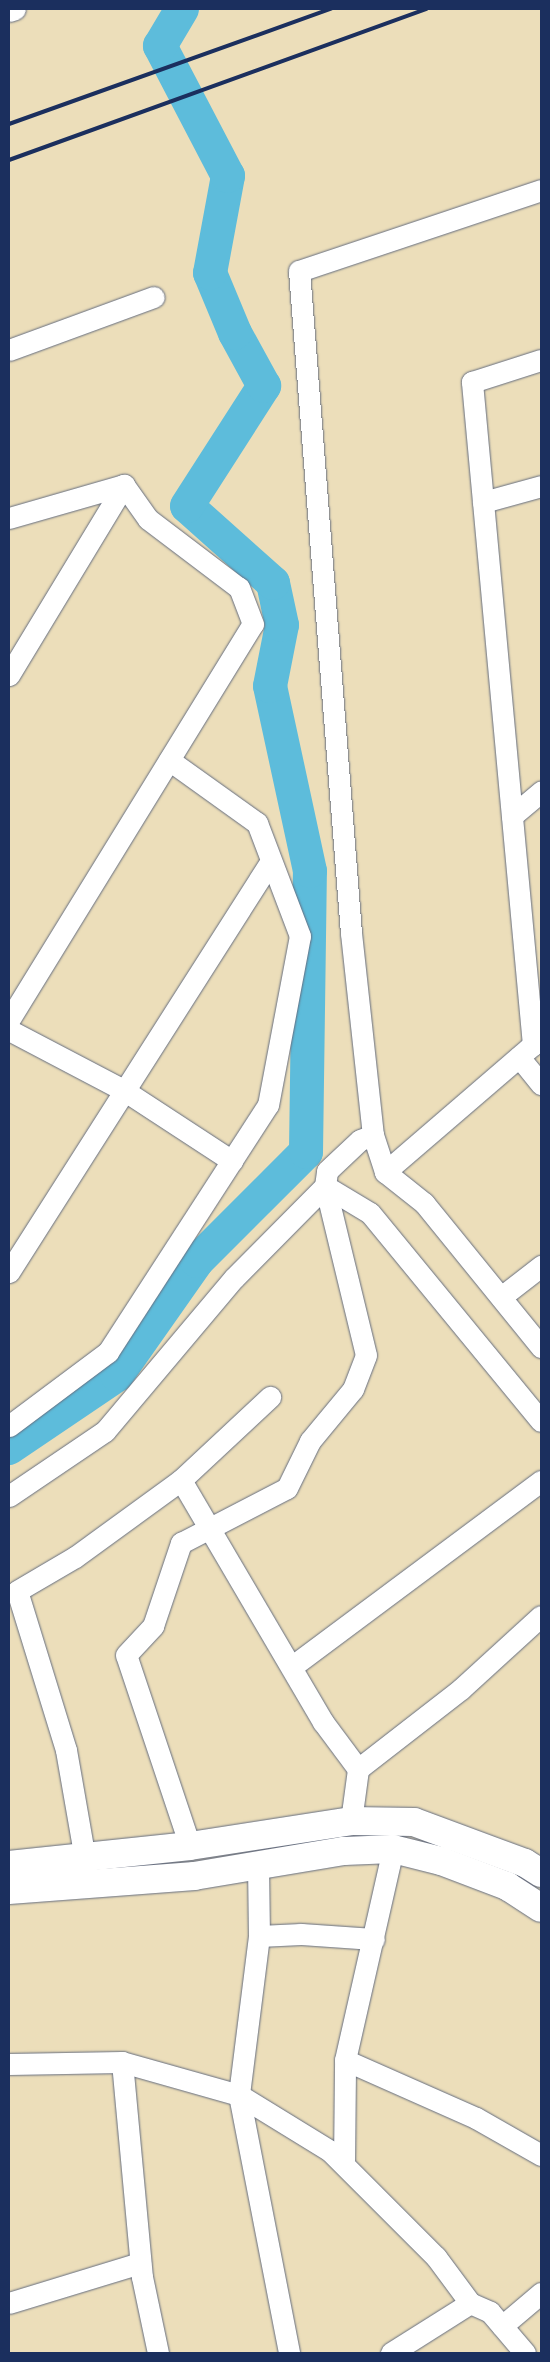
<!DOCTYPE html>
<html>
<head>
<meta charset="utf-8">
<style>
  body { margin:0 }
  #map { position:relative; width:550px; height:2362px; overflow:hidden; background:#ecdeba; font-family:"Indie Flower",sans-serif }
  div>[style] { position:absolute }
  .river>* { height:34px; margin:-17px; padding:0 17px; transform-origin:17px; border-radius:17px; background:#5dbcdb }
  .roads { filter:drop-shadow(0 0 1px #646c7e) drop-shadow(0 0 1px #646c7e) }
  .minor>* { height:21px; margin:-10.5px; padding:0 10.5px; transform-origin:10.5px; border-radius:10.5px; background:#fff }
  .tertiary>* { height:28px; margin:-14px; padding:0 14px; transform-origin:14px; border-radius:14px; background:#fff }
  .rail>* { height:4px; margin:-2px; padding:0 2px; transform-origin:2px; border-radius:2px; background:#1b2f5e }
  span { translate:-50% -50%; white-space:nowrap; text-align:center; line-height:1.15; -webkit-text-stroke:4.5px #fdfcf7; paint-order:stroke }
  .frame { position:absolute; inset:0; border:10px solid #1b2f5e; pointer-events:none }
</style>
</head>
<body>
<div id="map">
  <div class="river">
    <i style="left:9px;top:1448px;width:130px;rotate:-34.1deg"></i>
    <i style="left:117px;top:1375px;width:139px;rotate:-54.9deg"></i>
    <i style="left:197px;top:1261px;width:154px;rotate:-45deg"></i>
    <i style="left:306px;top:1152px;width:281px;rotate:-89.2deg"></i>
    <i style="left:310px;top:871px;width:189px;rotate:-102.2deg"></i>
    <i style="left:270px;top:686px;width:62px;rotate:-78.9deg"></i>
    <i style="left:282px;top:625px;width:43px;rotate:-102.1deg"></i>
    <i style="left:273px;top:583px;width:115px;rotate:-138.2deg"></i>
    <i style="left:187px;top:506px;width:143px;rotate:-57.3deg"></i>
    <i style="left:264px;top:386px;width:60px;rotate:-118.7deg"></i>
    <i style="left:235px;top:333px;width:65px;rotate:-112.6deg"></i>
    <i style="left:210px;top:273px;width:99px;rotate:-79.5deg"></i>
    <i style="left:228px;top:176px;width:147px;rotate:-117.6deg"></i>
    <i style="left:160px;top:46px;width:43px;rotate:-59.3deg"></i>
  </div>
  <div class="roads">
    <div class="minor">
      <i style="left:9px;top:11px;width:6px;rotate:-18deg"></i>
      <i style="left:541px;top:190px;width:255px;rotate:161.5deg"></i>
      <i style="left:299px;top:271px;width:664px;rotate:85.51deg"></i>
      <i style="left:351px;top:933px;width:203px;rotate:83.8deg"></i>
      <i style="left:373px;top:1135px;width:39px;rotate:72deg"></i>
      <i style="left:385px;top:1172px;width:50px;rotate:38.5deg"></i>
      <i style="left:424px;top:1203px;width:186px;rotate:50.9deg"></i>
      <i style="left:9px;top:350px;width:154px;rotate:-20.1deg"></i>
      <i style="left:483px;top:502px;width:60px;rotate:-15.4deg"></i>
      <i style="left:9px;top:518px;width:120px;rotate:-16deg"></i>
      <i style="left:9px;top:675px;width:222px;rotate:-58.8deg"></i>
      <i style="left:512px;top:816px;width:38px;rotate:-40deg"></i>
      <i style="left:9px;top:1020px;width:465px;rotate:-58.4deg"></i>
      <i style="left:253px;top:624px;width:39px;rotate:-111deg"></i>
      <i style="left:239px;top:588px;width:114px;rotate:-142.8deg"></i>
      <i style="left:148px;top:519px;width:42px;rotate:-125.2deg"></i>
      <i style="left:9px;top:1030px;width:131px;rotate:27.7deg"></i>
      <i style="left:125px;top:1091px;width:128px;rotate:33.2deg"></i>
      <i style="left:533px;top:1045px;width:666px;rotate:-95.26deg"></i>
      <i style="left:472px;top:382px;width:72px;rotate:-17.7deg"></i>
      <i style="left:519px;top:1057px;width:35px;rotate:51deg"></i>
      <i style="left:385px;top:1172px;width:206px;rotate:-40.7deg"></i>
      <i style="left:9px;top:1272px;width:487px;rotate:-57.5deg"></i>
      <i style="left:501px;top:1297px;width:51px;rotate:-37.8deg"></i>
      <i style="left:9px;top:1426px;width:124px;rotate:-36.8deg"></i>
      <i style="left:108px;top:1352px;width:294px;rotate:-57.1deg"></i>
      <i style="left:268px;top:1105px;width:172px;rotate:-79.3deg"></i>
      <i style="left:300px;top:936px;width:121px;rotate:-110.8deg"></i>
      <i style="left:257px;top:823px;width:108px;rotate:-144.4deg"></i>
      <i style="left:181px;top:1480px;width:122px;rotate:-43deg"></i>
      <i style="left:9px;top:1496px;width:116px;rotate:-34.1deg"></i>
      <i style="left:105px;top:1431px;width:200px;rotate:-49.9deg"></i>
      <i style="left:234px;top:1278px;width:129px;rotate:-45.3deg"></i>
      <i style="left:325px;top:1186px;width:15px;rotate:-82deg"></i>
      <i style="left:327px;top:1171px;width:45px;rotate:-43.2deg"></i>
      <i style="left:360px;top:1140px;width:14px;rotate:-21deg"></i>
      <i style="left:294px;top:1665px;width:308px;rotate:-36.7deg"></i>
      <i style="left:351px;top:1821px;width:52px;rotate:-82.3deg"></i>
      <i style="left:358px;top:1769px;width:130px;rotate:-37.8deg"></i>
      <i style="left:461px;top:1689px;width:108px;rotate:-42.4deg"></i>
      <i style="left:190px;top:1846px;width:201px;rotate:-108.5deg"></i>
      <i style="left:126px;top:1655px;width:40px;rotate:-47deg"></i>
      <i style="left:153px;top:1626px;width:88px;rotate:-71.4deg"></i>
      <i style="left:181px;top:1543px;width:119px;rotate:-27.4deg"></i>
      <i style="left:287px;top:1488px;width:52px;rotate:-63.9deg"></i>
      <i style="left:310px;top:1441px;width:67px;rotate:-50.4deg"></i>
      <i style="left:353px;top:1389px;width:36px;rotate:-69deg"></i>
      <i style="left:366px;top:1355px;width:174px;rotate:-103.6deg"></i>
      <i style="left:325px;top:1186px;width:52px;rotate:31deg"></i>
      <i style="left:370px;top:1213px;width:269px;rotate:50.6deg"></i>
      <i style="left:85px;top:1859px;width:111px;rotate:-99.9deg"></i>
      <i style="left:66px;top:1750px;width:166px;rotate:-107.1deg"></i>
      <i style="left:17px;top:1591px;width:67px;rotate:-30.4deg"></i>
      <i style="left:75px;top:1557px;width:131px;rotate:-36deg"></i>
      <i style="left:181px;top:1480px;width:281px;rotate:59.6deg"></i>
      <i style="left:323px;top:1722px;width:59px;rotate:53.3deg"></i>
      <i style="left:258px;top:1865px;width:71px;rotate:89.2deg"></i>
      <i style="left:259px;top:1936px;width:160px;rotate:97.2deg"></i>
      <i style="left:239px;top:2095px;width:263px;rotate:79deg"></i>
      <i style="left:259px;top:1936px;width:42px;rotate:-2.7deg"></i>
      <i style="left:301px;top:1934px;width:73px;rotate:3.9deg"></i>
      <i style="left:345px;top:2060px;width:143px;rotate:23.9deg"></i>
      <i style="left:476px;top:2118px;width:75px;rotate:29.6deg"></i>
      <i style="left:122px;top:2062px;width:122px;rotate:15.8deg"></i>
      <i style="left:239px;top:2095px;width:107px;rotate:31.6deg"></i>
      <i style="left:330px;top:2151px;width:150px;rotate:45deg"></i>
      <i style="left:436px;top:2257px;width:57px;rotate:53.5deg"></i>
      <i style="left:470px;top:2303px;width:22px;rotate:24deg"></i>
      <i style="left:490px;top:2312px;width:54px;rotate:49.5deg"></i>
      <i style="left:9px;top:2064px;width:113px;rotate:-1deg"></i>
      <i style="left:122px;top:2062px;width:216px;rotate:84.7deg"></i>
      <i style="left:142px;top:2277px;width:78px;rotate:78.1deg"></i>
      <i style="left:344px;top:2164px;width:104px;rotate:-89.4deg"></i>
      <i style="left:345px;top:2060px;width:216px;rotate:-77.2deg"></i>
      <i style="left:9px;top:2303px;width:137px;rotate:-17deg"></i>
      <i style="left:502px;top:2326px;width:51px;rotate:-40.2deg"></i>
      <i style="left:391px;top:2353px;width:93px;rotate:-32.3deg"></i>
    </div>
    <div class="tertiary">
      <i style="left:9px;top:1865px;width:182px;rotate:-6deg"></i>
      <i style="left:190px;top:1846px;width:163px;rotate:-8.8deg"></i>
      <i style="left:351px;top:1821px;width:63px;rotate:0.9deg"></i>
      <i style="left:414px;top:1822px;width:118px;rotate:20.3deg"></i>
      <i style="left:525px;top:1863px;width:19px;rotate:32deg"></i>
      <i style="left:9px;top:1890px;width:186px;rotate:-4.3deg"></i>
      <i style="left:194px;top:1876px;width:152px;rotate:-9.5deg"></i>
      <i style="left:344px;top:1851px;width:49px;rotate:-2.3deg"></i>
      <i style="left:393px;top:1849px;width:49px;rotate:14deg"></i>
      <i style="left:441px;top:1861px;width:71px;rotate:20.7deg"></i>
      <i style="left:507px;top:1886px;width:40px;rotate:32.9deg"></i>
    </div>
  </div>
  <div class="rail">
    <i style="left:9px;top:124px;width:342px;rotate:-19.7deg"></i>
    <i style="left:9px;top:160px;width:444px;rotate:-19.9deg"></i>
  </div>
  <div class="frame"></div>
</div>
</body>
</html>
